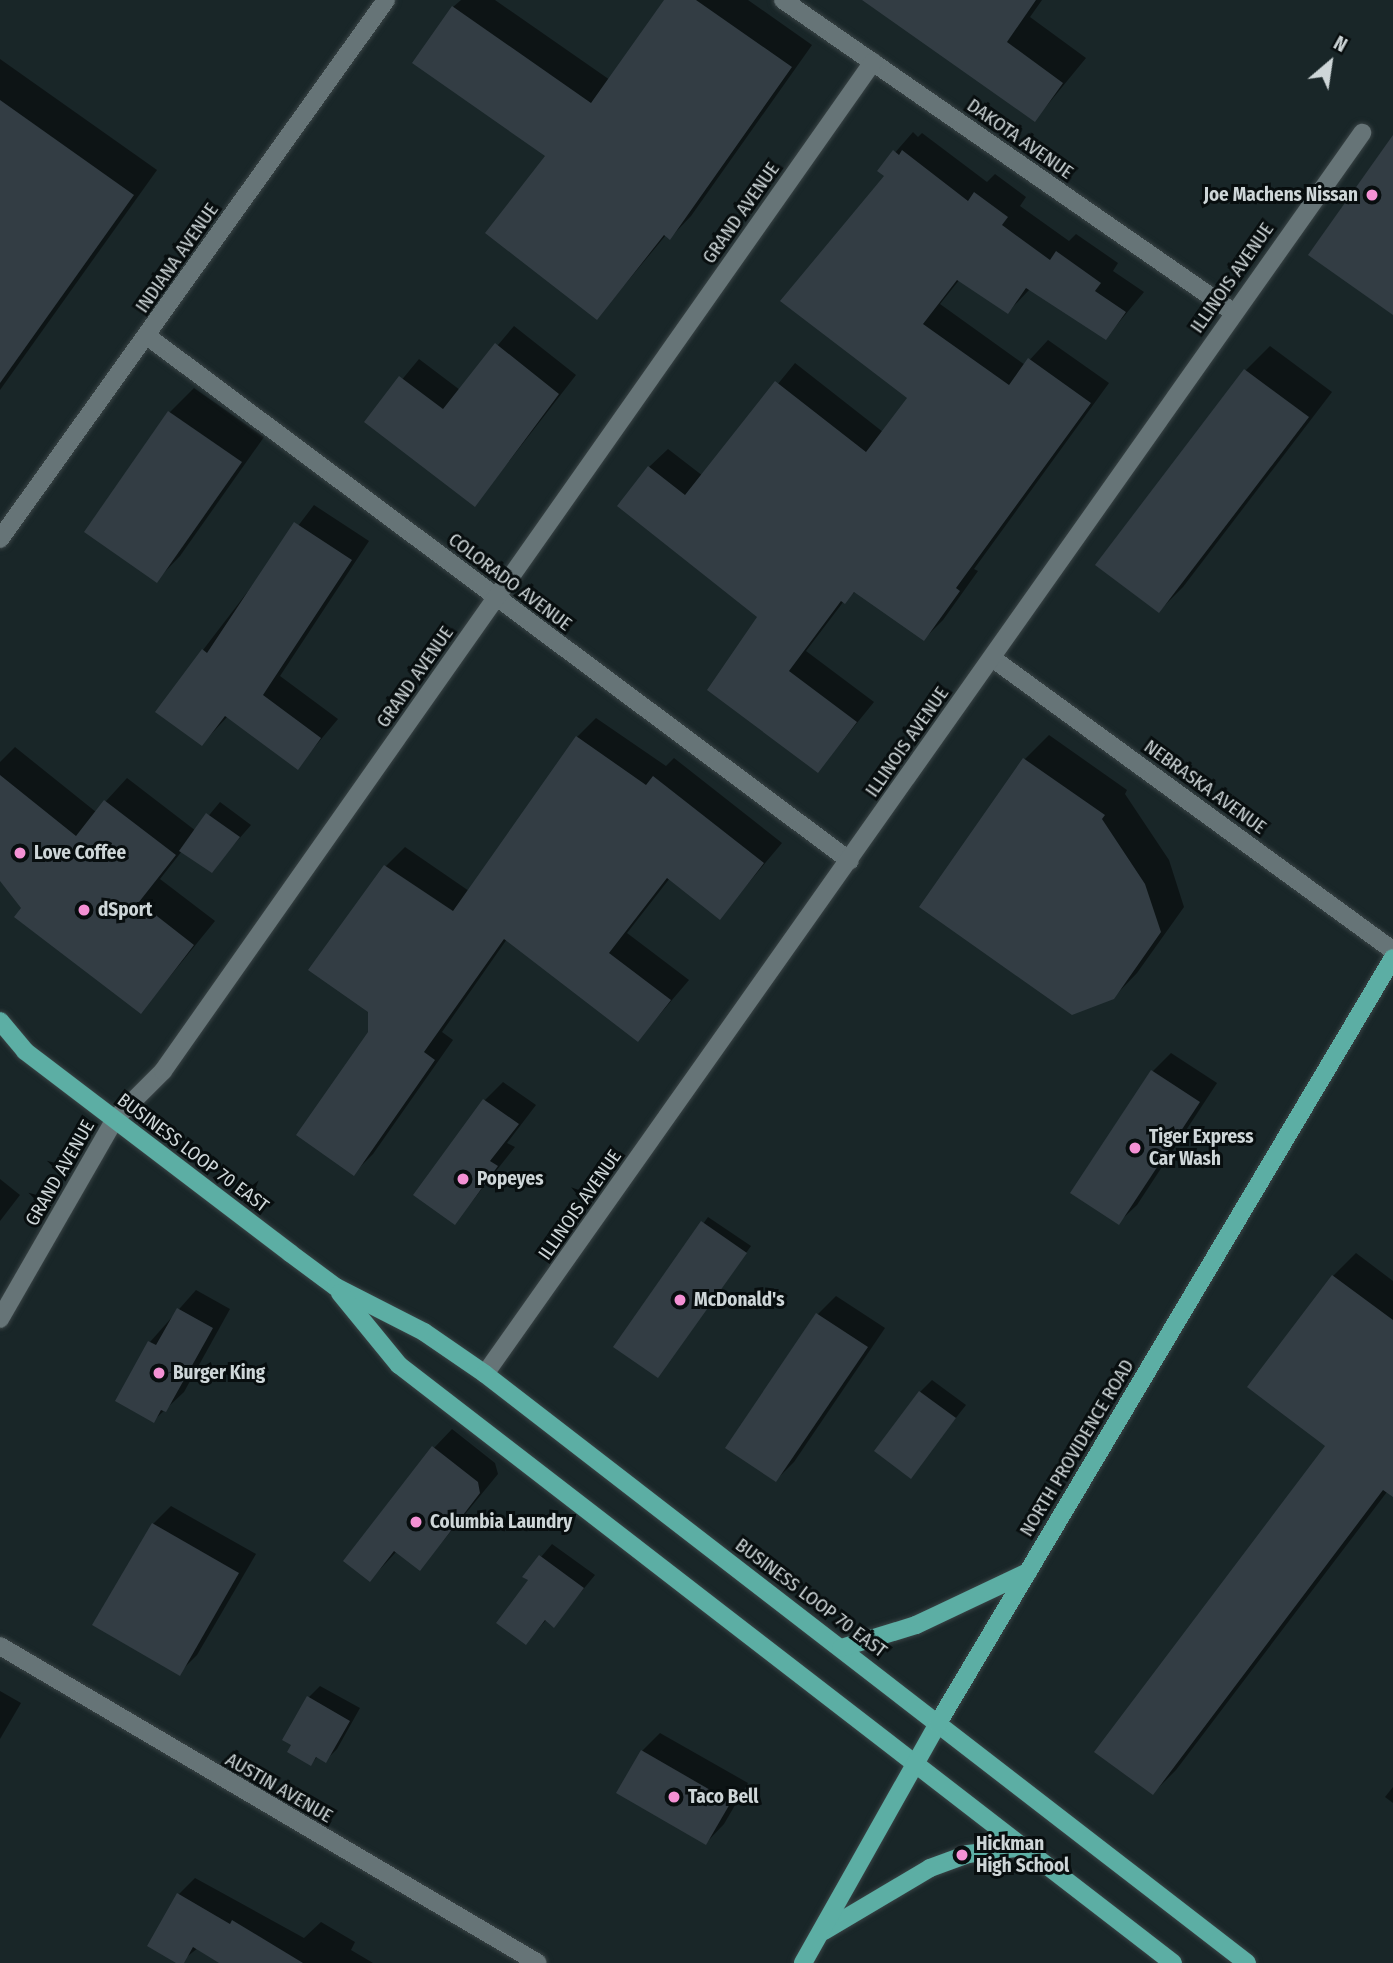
<!DOCTYPE html>
<html>
<head>
<meta charset="utf-8">
<style>
  body { margin:0 }
  #map { position:relative; width:1393px; height:1963px; overflow:hidden; background:#192628; font-family:"Fira Sans Condensed",sans-serif }
  div>[style] { position:absolute }
  .shadow>* { inset:0; background:#0007 }
  .building>* { inset:0; background:#333d44 }
  .roads { filter:drop-shadow(0 0 2px #394345) drop-shadow(0 0 2px #394345) }
  .minor>* { height:18px; margin:-9px; padding:0 9px; transform-origin:9px; border-radius:9px; background:#667477 }
  .major>* { height:18px; margin:-9px; padding:0 9px; transform-origin:9px; border-radius:9px; background:#5caea4 }
  .dots>* { width:19px; height:19px; translate:-50% -50%; box-sizing:border-box; border:4px solid #080e0f; border-radius:50% }
  span { translate:-50% -50%; white-space:nowrap; text-align:center; line-height:1.15; -webkit-text-stroke:6px #080e0f; paint-order:stroke }
  .street-label { font-size:19px; color:#ced6d8 }
  .poi-label { font-size:19px; color:#ced6d8; font-weight:700 }
  .right { translate:-100% -50%; text-align:right }
  .left { translate:0 -50%; text-align:left }
  .north { position:absolute; left:1295px; top:28px; width:70px; height:70px; -webkit-text-stroke:5px #080e0f; paint-order:stroke; rotate:29deg; font-size:19px; font-weight:700; line-height:28px; text-align:center; color:#ced6d8 }
  .north::after { content:''; display:block; margin:auto; width:24px; height:32px; background:#ced6d8; clip-path:polygon(50% 0,100% 100%,50% 72%,0 100%) }
</style>
</head>
<body>
<div id="map">
  <div class="shadow">
    <i style="clip-path:polygon(461px 0,495px 0,610px 80px,666px 0,748px 0,812px 45px,691px 216px,670px 238px,666px 235px,597px 318px,548px 156px,453px 7px)"></i>
    <i style="clip-path:polygon(865px 0,1042px 0,1030px 17px,1086px 58px,1035px 120px)"></i>
    <i style="clip-path:polygon(0 59px,157px 170px,0 390px)"></i>
    <i style="clip-path:polygon(913px 132px,918px 137px,922px 133px,987px 182px,995px 174px,1026px 197px,1020px 206px,1069px 241px,1076px 234px,1118px 263px,1113px 271px,1144px 292px,1106px 338px,1030px 289px,1008px 312px,960px 279px,940px 304px,1025px 365px,1048px 340px,1109px 383px,974px 569px,978px 571px,943px 620px,924px 639px,856px 591px,844px 601px,806px 651px,874px 702px,818px 771px,760px 617px,649px 467px,668px 449px,703px 476px,795px 363px,883px 432px,909px 398px,886px 175px,880px 170px)"></i>
    <i style="clip-path:polygon(514px 326px,576px 375px,475px 505px,367px 422px,419px 359px,460px 390px)"></i>
    <i style="clip-path:polygon(1270px 346px,1332px 392px,1183px 587px,1159px 611px,1097px 564px,1246px 370px)"></i>
    <i style="clip-path:polygon(194px 388px,264px 437px,180px 556px,157px 580px,86px 531px,170px 412px)"></i>
    <i style="clip-path:polygon(314px 505px,369px 541px,280px 676px,338px 719px,297px 768px,228px 716px,202px 744px,203px 650px)"></i>
    <i style="clip-path:polygon(596px 718px,666px 766px,674px 758px,782px 843px,720px 917px,670px 878px,627px 933px,689px 980px,638px 1040px,507px 939px,442px 1032px,453px 1040px,373px 1154px,354px 1173px,386px 866px,405px 847px,469px 891px,577px 737px)"></i>
    <i style="clip-path:polygon(1049px 735px,1127px 790px,1125px 794px,1169px 860px,1184px 907px,1137px 973px,1113px 998px,1025px 759px)"></i>
    <i style="clip-path:polygon(15px 747px,96px 812px,127px 778px,196px 831px,220px 802px,251px 825px,211px 871px,182px 851px,160px 879px,215px 921px,141px 1012px,23px 908px,0 878px,0 762px)"></i>
    <i style="clip-path:polygon(1171px 1053px,1217px 1083px,1137px 1205px,1118px 1223px,1153px 1071px)"></i>
    <i style="clip-path:polygon(503px 1082px,536px 1105px,507px 1143px,515px 1147px,455px 1223px,485px 1100px)"></i>
    <i style="clip-path:polygon(0 1179px,20px 1195px,0 1221px)"></i>
    <i style="clip-path:polygon(708px 1217px,751px 1246px,658px 1376px,615px 1347px)"></i>
    <i style="clip-path:polygon(1356px 1253px,1393px 1281px,1393px 1484px,1176px 1770px,1153px 1793px,1327px 1446px,1250px 1387px,1333px 1276px)"></i>
    <i style="clip-path:polygon(196px 1290px,230px 1309px,184px 1392px,153px 1421px,117px 1401px,150px 1342px)"></i>
    <i style="clip-path:polygon(836px 1296px,885px 1328px,794px 1462px,776px 1480px,727px 1448px,818px 1314px)"></i>
    <i style="clip-path:polygon(932px 1380px,966px 1405px,910px 1476px,920px 1392px)"></i>
    <i style="clip-path:polygon(452px 1429px,495px 1463px,498px 1474px,420px 1569px,397px 1551px,370px 1580px,434px 1448px)"></i>
    <i style="clip-path:polygon(171px 1506px,256px 1554px,197px 1655px,179px 1673px,153px 1524px)"></i>
    <i style="clip-path:polygon(552px 1544px,595px 1575px,554px 1625px,546px 1620px,526px 1643px,530px 1580px,525px 1576px)"></i>
    <i style="clip-path:polygon(320px 1686px,360px 1708px,337px 1749px,325px 1761px,318px 1756px,311px 1764px,308px 1698px)"></i>
    <i style="clip-path:polygon(0 1691px,21px 1703px,0 1739px)"></i>
    <i style="clip-path:polygon(660px 1733px,748px 1783px,724px 1824px,706px 1843px,642px 1751px)"></i>
    <i style="clip-path:polygon(1393px 1787px,1393px 1803px,1385px 1797px)"></i>
    <i style="clip-path:polygon(195px 1878px,304px 1938px,321px 1922px,355px 1942px,351px 1950px,373px 1963px,222px 1963px,198px 1948px,179px 1963px,149px 1945px,179px 1894px)"></i>
  </div>
  <div class="building">
    <i style="clip-path:polygon(664px 0,696px 0,792px 67px,670px 240px,664px 235px,597px 320px,485px 233px,545px 156px,412px 63px,452px 6px,591px 103px)"></i>
    <i style="clip-path:polygon(862px 0,1036px 0,1007px 42px,1063px 83px,1035px 122px)"></i>
    <i style="clip-path:polygon(0 100px,134px 195px,0 383px)"></i>
    <i style="clip-path:polygon(1393px 135px,1393px 315px,1308px 255px)"></i>
    <i style="clip-path:polygon(893px 150px,899px 155px,902px 150px,968px 201px,974px 192px,1008px 217px,1002px 225px,1050px 260px,1056px 251px,1101px 283px,1095px 291px,1126px 312px,1106px 340px,1026px 288px,1008px 314px,957px 280px,923px 324px,1009px 385px,1028px 358px,1091px 403px,956px 588px,960px 591px,924px 641px,854px 592px,845px 604px,841px 601px,789px 671px,857px 722px,818px 773px,707px 690px,757px 617px,617px 506px,648px 466px,685px 495px,775px 381px,866px 452px,907px 398px,780px 301px,884px 176px,877px 171px)"></i>
    <i style="clip-path:polygon(495px 343px,559px 394px,475px 507px,364px 422px,399px 376px,443px 409px)"></i>
    <i style="clip-path:polygon(1244px 369px,1309px 417px,1159px 613px,1095px 565px)"></i>
    <i style="clip-path:polygon(168px 411px,242px 462px,157px 583px,84px 532px)"></i>
    <i style="clip-path:polygon(294px 522px,352px 560px,263px 695px,321px 738px,298px 770px,225px 716px,202px 746px,155px 712px,202px 649px,207px 653px)"></i>
    <i style="clip-path:polygon(576px 736px,646px 785px,653px 776px,764px 863px,720px 920px,667px 878px,609px 953px,671px 1000px,638px 1042px,504px 939px,424px 1052px,435px 1060px,354px 1176px,296px 1135px,368px 1032px,368px 1012px,308px 970px,384px 865px,453px 911px)"></i>
    <i style="clip-path:polygon(1023px 758px,1105px 815px,1102px 819px,1145px 884px,1161px 932px,1114px 999px,1072px 1015px,919px 907px)"></i>
    <i style="clip-path:polygon(0 775px,76px 836px,104px 800px,176px 855px,139px 902px,194px 945px,141px 1014px,14px 917px,21px 908px,0 881px)"></i>
    <i style="clip-path:polygon(206px 813px,240px 837px,212px 873px,179px 851px)"></i>
    <i style="clip-path:polygon(1151px 1070px,1200px 1102px,1119px 1225px,1070px 1193px)"></i>
    <i style="clip-path:polygon(483px 1099px,519px 1124px,490px 1161px,498px 1166px,455px 1225px,413px 1195px)"></i>
    <i style="clip-path:polygon(701px 1221px,747px 1253px,658px 1378px,613px 1347px)"></i>
    <i style="clip-path:polygon(1332px 1275px,1393px 1320px,1393px 1497px,1383px 1490px,1153px 1795px,1094px 1752px,1325px 1446px,1247px 1387px)"></i>
    <i style="clip-path:polygon(177px 1308px,213px 1328px,166px 1412px,161px 1410px,154px 1423px,115px 1401px,148px 1341px,156px 1345px)"></i>
    <i style="clip-path:polygon(816px 1313px,868px 1347px,776px 1482px,725px 1448px)"></i>
    <i style="clip-path:polygon(919px 1391px,956px 1418px,911px 1479px,874px 1451px)"></i>
    <i style="clip-path:polygon(432px 1446px,478px 1482px,480px 1493px,420px 1571px,394px 1551px,370px 1582px,343px 1561px)"></i>
    <i style="clip-path:polygon(152px 1523px,239px 1573px,180px 1676px,92px 1625px)"></i>
    <i style="clip-path:polygon(539px 1555px,584px 1588px,554px 1628px,545px 1620px,526px 1645px,496px 1623px,528px 1580px,522px 1577px)"></i>
    <i style="clip-path:polygon(307px 1696px,350px 1721px,326px 1763px,316px 1757px,311px 1766px,287px 1752px,291px 1745px,282px 1740px)"></i>
    <i style="clip-path:polygon(641px 1750px,731px 1802px,706px 1845px,616px 1793px)"></i>
    <i style="clip-path:polygon(177px 1893px,230px 1924px,232px 1920px,303px 1963px,219px 1963px,193px 1947px,184px 1963px,176px 1963px,147px 1946px)"></i>
  </div>
  <div class="roads">
    <div class="minor">
      <i style="left:783px;top:0;width:548px;rotate:34.73deg"></i>
      <i style="left:147px;top:336px;width:877px;rotate:36.75deg"></i>
      <i style="left:0;top:539px;width:663px;rotate:-54.39deg"></i>
      <i style="left:992px;top:658px;width:496px;rotate:36.1deg"></i>
      <i style="left:0;top:1319px;width:231px;rotate:-60.1deg"></i>
      <i style="left:115px;top:1119px;width:68px;rotate:-45deg"></i>
      <i style="left:163px;top:1071px;width:1234px;rotate:-54.87deg"></i>
      <i style="left:485px;top:1374px;width:1520px;rotate:-54.75deg"></i>
      <i style="left:0;top:1646px;width:624px;rotate:30.51deg"></i>
    </div>
    <div class="major">
      <i style="left:0;top:1021px;width:39px;rotate:50deg"></i>
      <i style="left:25px;top:1051px;width:333px;rotate:37.3deg"></i>
      <i style="left:290px;top:1253px;width:57px;rotate:36.5deg"></i>
      <i style="left:336px;top:1287px;width:99px;rotate:27.1deg"></i>
      <i style="left:424px;top:1332px;width:74px;rotate:34.5deg"></i>
      <i style="left:485px;top:1374px;width:963px;rotate:37.7deg"></i>
      <i style="left:340px;top:1293px;width:93px;rotate:50.7deg"></i>
      <i style="left:399px;top:1365px;width:978px;rotate:37.69deg"></i>
      <i style="left:841px;top:1648px;width:78px;rotate:-17deg"></i>
      <i style="left:916px;top:1625px;width:124px;rotate:-25.3deg"></i>
      <i style="left:824px;top:1931px;width:123px;rotate:-30.7deg"></i>
      <i style="left:930px;top:1868px;width:40px;rotate:-20.2deg"></i>
      <i style="left:968px;top:1854px;width:56px;rotate:-7.1deg"></i>
      <i style="left:803px;top:1963px;width:275px;rotate:-60.6deg"></i>
      <i style="left:938px;top:1723px;width:890px;rotate:-59.26deg"></i>
    </div>
  </div>
  <div class="dots">
    <i style="left:1372px;top:195px;background:#f491d4"></i>
    <i style="left:20px;top:853px;background:#f491d4"></i>
    <i style="left:84px;top:910px;background:#f491d4"></i>
    <i style="left:1135px;top:1148px;background:#f491d4"></i>
    <i style="left:463px;top:1179px;background:#f491d4"></i>
    <i style="left:680px;top:1300px;background:#f491d4"></i>
    <i style="left:159px;top:1373px;background:#f491d4"></i>
    <i style="left:416px;top:1522px;background:#f491d4"></i>
    <i style="left:674px;top:1797px;background:#f491d4"></i>
    <i style="left:962px;top:1855px;background:#f491d4"></i>
  </div>
  <div class="street-label">
    <span style="left:1020px;top:139px;rotate:35deg">DAKOTA AVENUE</span>
    <span style="left:741px;top:213px;rotate:-55deg">GRAND AVENUE</span>
    <span style="left:177px;top:258px;rotate:-55deg">INDIANA AVENUE</span>
    <span style="left:1232px;top:278px;rotate:-55deg">ILLINOIS AVENUE</span>
    <span style="left:510px;top:582px;rotate:37deg">COLORADO AVENUE</span>
    <span style="left:415px;top:677px;rotate:-55deg">GRAND AVENUE</span>
    <span style="left:907px;top:742px;rotate:-55deg">ILLINOIS AVENUE</span>
    <span style="left:1205px;top:787px;rotate:36deg">NEBRASKA AVENUE</span>
    <span style="left:193px;top:1153px;rotate:37deg">BUSINESS LOOP 70 EAST</span>
    <span style="left:60px;top:1173px;rotate:-60deg">GRAND AVENUE</span>
    <span style="left:580px;top:1205px;rotate:-55deg">ILLINOIS AVENUE</span>
    <span style="left:1077px;top:1448px;rotate:-59deg">NORTH PROVIDENCE ROAD</span>
    <span style="left:811px;top:1598px;rotate:37deg">BUSINESS LOOP 70 EAST</span>
    <span style="left:279px;top:1788px;rotate:30deg">AUSTIN AVENUE</span>
  </div>
  <div class="poi-label">
    <span class="right" style="left:1358px;top:195px">Joe Machens Nissan</span>
    <span class="left" style="left:34px;top:853px">Love Coffee</span>
    <span class="left" style="left:98px;top:910px">dSport</span>
    <span class="left" style="left:1149px;top:1148px">Tiger Express<br>Car Wash</span>
    <span class="left" style="left:477px;top:1179px">Popeyes</span>
    <span class="left" style="left:694px;top:1300px">McDonald's</span>
    <span class="left" style="left:173px;top:1373px">Burger King</span>
    <span class="left" style="left:430px;top:1522px">Columbia Laundry</span>
    <span class="left" style="left:688px;top:1797px">Taco Bell</span>
    <span class="left" style="left:976px;top:1855px">Hickman<br>High School</span>
  </div>
  <div class="north">N</div>
</div>
</body>
</html>
